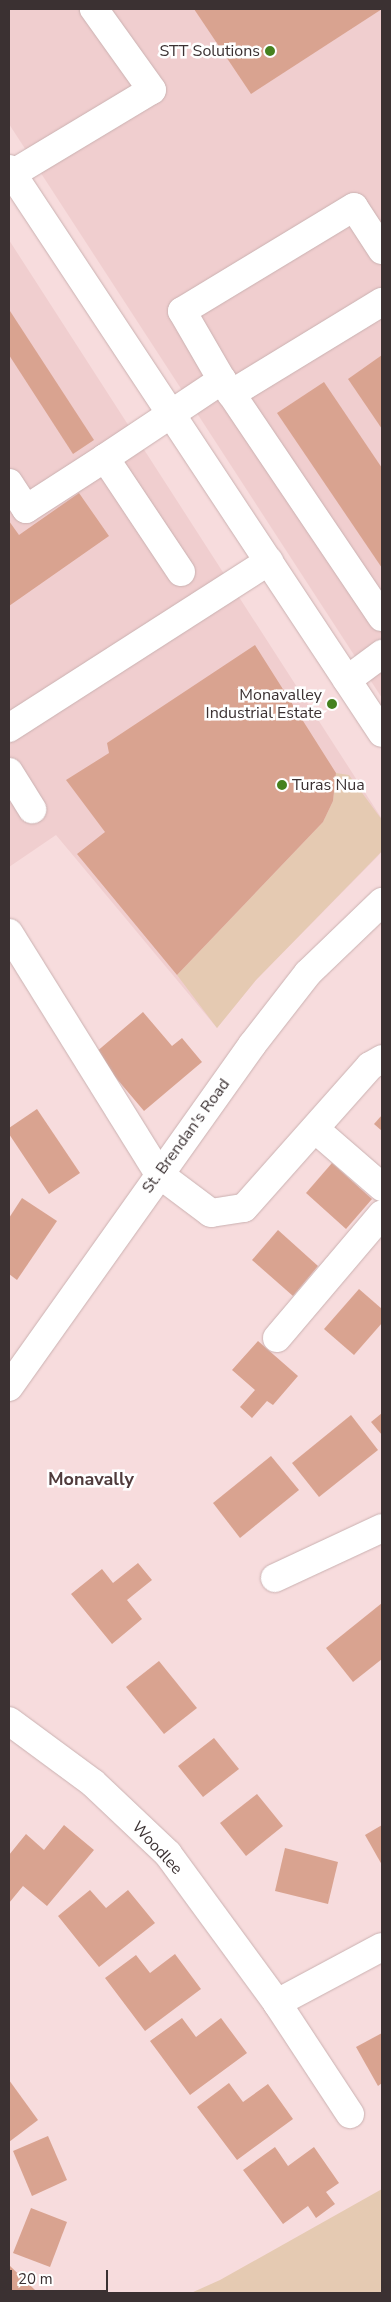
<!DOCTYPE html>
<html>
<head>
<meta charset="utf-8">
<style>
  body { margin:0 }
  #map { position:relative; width:391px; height:2302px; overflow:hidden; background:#f7dcdd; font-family:"Nunito Sans",sans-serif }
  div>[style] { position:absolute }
  .built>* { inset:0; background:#f0cecf }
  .green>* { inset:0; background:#e5cab2 }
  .building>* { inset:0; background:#d9a390 }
  .roads { filter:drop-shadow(0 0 1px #cab1b1) drop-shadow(0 0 1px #cab1b1) }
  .minor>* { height:28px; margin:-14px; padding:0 14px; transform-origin:14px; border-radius:14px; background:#fff }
  .major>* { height:28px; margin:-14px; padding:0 14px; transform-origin:14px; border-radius:14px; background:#fff }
  .dots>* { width:14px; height:14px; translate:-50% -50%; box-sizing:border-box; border:2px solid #fff; border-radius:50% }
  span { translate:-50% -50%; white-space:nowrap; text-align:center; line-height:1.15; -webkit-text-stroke:5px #fff; paint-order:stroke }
  .poi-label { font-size:16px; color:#3b3132 }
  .right { translate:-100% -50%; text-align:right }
  .left { translate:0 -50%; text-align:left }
  .street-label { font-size:16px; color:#3b3132 }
  .neighbourhood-label { font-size:18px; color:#503b3c; font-weight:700 }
  .frame { position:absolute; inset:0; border:10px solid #3b3132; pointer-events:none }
  .scale { position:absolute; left:10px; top:2270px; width:98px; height:22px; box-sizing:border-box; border:2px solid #3b3132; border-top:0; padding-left:6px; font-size:15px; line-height:18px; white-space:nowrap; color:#3b3132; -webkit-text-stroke:4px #fff; paint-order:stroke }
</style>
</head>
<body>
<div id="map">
  <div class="built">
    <i style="clip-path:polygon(9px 9px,382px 9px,382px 698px,9px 124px)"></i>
    <i style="clip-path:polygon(9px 240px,382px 819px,382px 851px,378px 856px,256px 980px,217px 1028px,56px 835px,9px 867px)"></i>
  </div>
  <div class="green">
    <i style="clip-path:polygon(336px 773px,349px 775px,382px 820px,382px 851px,256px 980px,217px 1028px,177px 975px,323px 822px,333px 801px)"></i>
    <i style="clip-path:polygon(382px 2189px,382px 2293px,191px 2293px,220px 2280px)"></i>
  </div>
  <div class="building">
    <i style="clip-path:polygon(194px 9px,382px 9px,251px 94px)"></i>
    <i style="clip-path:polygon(10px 311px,94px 440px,73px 454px,9px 355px)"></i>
    <i style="clip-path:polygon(382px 355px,382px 429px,348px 379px)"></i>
    <i style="clip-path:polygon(324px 382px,382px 468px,382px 568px,277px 413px)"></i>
    <i style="clip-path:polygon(79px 493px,109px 536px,9px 606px,9px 521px,19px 535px)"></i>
    <i style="clip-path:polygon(255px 645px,336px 773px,333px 801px,323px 822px,177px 975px,77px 854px,105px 832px,66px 780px,109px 753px,107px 743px)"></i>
    <i style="clip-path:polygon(143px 1012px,172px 1046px,182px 1038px,202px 1062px,144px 1111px,95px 1053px)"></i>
    <i style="clip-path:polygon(37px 1109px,80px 1173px,49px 1194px,9px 1134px,9px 1128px)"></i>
    <i style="clip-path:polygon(382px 1115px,382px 1131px,374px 1124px)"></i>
    <i style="clip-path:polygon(332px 1163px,372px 1199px,346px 1229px,306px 1193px)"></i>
    <i style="clip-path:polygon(22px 1198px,57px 1221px,17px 1280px,9px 1274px,9px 1218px)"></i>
    <i style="clip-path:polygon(278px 1230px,318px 1266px,293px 1296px,252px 1260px)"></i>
    <i style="clip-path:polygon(359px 1289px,382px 1309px,382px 1323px,354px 1355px,324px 1329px)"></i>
    <i style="clip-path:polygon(258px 1341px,298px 1376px,273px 1405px,267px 1401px,252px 1418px,240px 1407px,255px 1390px,232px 1370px)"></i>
    <i style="clip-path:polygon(382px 1413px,382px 1435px,371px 1422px)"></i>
    <i style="clip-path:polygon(351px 1415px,378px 1450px,319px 1497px,292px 1463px)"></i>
    <i style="clip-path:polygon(271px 1456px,299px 1490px,240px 1538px,213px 1503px)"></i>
    <i style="clip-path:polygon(138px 1563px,152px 1580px,127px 1600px,142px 1619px,112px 1644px,71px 1594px,102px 1569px,113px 1583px)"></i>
    <i style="clip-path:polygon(382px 1603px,382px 1659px,353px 1682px,326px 1648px)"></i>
    <i style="clip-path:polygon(159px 1661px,197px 1708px,164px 1734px,126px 1687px)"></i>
    <i style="clip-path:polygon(214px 1738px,239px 1769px,203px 1797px,178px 1766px)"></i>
    <i style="clip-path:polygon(257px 1794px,283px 1826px,246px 1856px,220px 1823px)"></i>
    <i style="clip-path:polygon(64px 1825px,94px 1850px,47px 1906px,23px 1886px,9px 1903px,9px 1855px,26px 1834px,44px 1850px)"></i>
    <i style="clip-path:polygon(382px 1825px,382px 1865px,365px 1835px)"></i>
    <i style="clip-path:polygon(285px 1848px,338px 1862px,328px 1904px,275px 1891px)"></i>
    <i style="clip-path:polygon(90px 1890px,106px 1908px,128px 1890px,155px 1923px,99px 1967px,58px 1916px)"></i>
    <i style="clip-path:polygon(175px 1954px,201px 1989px,145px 2031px,105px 1978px,136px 1955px,150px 1973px)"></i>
    <i style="clip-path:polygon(182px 2018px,196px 2037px,221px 2018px,247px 2053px,190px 2095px,150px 2041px)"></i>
    <i style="clip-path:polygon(382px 2033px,382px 2083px,378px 2086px,356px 2047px)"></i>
    <i style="clip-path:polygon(9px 2080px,38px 2120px,9px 2142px)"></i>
    <i style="clip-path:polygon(229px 2083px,243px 2102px,268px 2084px,293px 2119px,237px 2160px,197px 2107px)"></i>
    <i style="clip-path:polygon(48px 2136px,67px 2180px,32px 2196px,13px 2151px)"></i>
    <i style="clip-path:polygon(275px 2147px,288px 2166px,314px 2147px,339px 2183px,326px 2192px,335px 2204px,316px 2218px,308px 2206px,283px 2224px,243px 2170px)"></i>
    <i style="clip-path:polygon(31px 2208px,67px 2222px,50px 2267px,13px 2253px)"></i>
    <i style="clip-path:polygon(9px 2265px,35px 2290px,32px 2293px,9px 2293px)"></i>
  </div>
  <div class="roads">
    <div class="minor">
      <i style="left:9px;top:169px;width:676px;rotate:56.52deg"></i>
      <i style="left:12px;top:174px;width:163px;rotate:-31deg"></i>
      <i style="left:152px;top:90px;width:100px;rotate:-125.6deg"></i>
      <i style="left:382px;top:250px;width:51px;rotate:-123.1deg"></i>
      <i style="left:354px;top:207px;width:201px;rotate:148.8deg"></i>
      <i style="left:182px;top:311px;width:80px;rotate:59.9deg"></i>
      <i style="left:222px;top:380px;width:286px;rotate:56deg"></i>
      <i style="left:231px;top:394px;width:177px;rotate:-31.4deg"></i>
      <i style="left:9px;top:483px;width:31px;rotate:57deg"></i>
      <i style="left:26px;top:509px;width:94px;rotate:-32.8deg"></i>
      <i style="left:181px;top:572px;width:137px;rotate:-123.7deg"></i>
      <i style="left:105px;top:458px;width:141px;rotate:-33.7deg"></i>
      <i style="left:347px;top:680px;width:44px;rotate:-36.6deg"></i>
      <i style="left:9px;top:728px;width:309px;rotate:-32.7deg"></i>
      <i style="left:9px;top:772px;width:44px;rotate:58.1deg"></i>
      <i style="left:9px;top:933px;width:284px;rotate:58.1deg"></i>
      <i style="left:159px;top:1174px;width:65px;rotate:36.9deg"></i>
      <i style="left:211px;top:1213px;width:33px;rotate:-9deg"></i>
      <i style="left:244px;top:1208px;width:190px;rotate:-48.4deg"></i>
      <i style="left:370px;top:1066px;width:14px;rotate:-30deg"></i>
      <i style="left:315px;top:1129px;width:89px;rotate:40.9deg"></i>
      <i style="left:277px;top:1338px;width:162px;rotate:-49.7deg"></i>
      <i style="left:275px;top:1578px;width:118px;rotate:-25deg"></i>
      <i style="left:9px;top:1721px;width:104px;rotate:36.4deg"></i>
      <i style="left:93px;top:1783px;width:103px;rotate:43.4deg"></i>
      <i style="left:168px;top:1854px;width:185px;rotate:53.8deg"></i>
      <i style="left:277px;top:2003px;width:133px;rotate:56.7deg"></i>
      <i style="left:277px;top:2003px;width:119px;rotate:-28.1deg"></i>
    </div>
    <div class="major">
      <i style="left:9px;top:1387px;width:420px;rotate:-54.6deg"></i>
      <i style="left:252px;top:1045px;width:91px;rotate:-52.1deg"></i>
      <i style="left:308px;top:973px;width:103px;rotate:-43.8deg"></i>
    </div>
  </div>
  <div class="dots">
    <i style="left:270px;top:51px;background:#45811e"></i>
    <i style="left:332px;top:704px;background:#45811e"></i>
    <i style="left:282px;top:785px;background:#45811e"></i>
  </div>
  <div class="poi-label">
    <span class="right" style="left:260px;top:51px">STT Solutions</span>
    <span class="right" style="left:322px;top:704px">Monavalley<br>Industrial Estate</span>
    <span class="left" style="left:292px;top:785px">Turas Nua</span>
  </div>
  <div class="street-label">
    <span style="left:186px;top:1136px;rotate:-54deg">St. Brendan's Road</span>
    <span style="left:157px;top:1848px;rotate:47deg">Woodlee</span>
  </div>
  <div class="neighbourhood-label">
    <span style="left:91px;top:1479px">Monavally</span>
  </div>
  <div class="frame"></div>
  <div class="scale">20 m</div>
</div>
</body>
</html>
